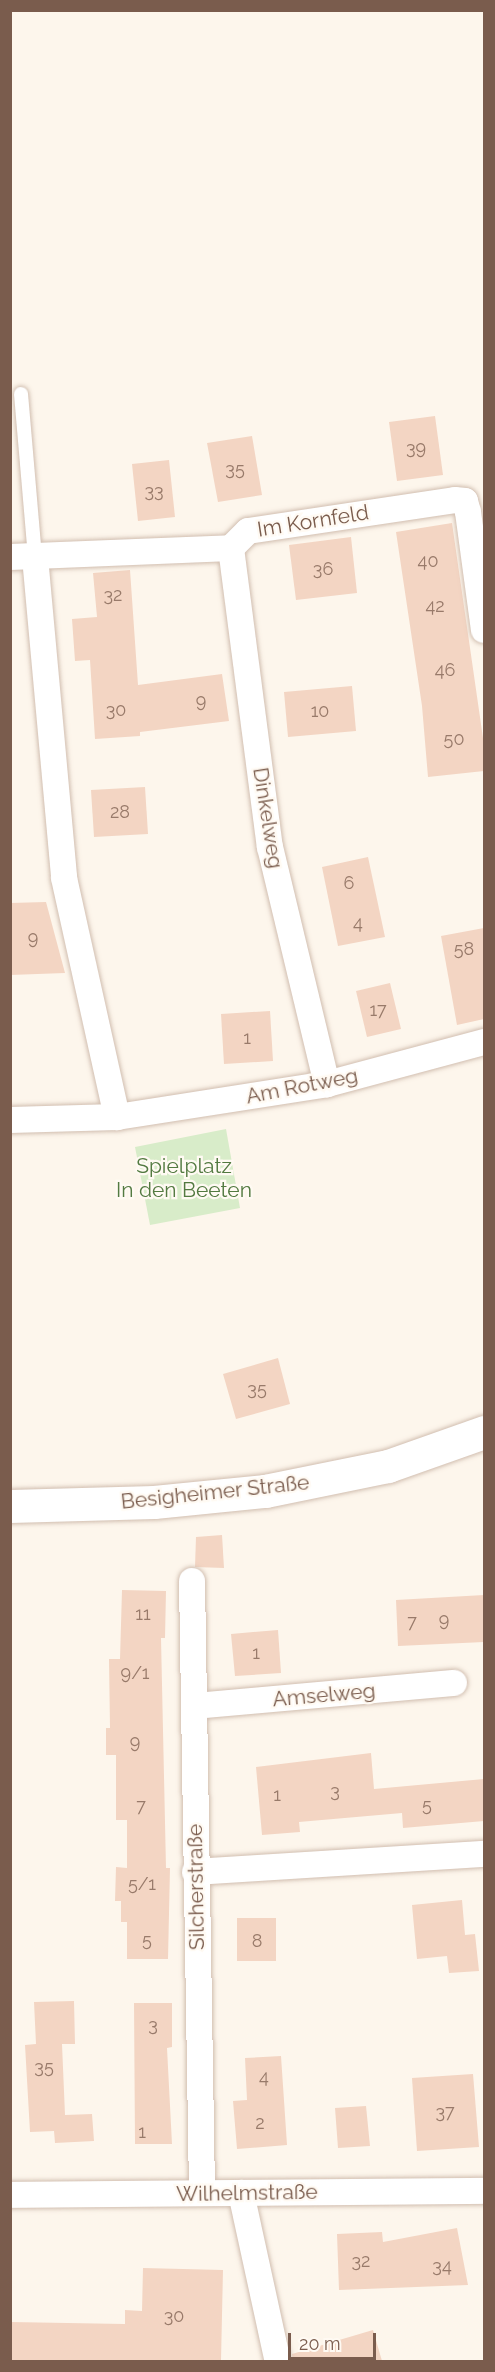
<!DOCTYPE html>
<html>
<head>
<meta charset="utf-8">
<style>
  body { margin:0 }
  #map { position:relative; width:495px; height:2372px; overflow:hidden; background:#fdf6ec; font-family:Raleway,sans-serif }
  div>[style] { position:absolute }
  .green>* { inset:0; background:#d8ecc9 }
  .building>* { inset:0; background:#f3d5c3 }
  .roads { filter:drop-shadow(0 0 2px #d1beb0) drop-shadow(0 0 2px #d1beb0) }
  .lane>* { height:14px; margin:-7px; padding:0 7px; transform-origin:7px; border-radius:7px; background:#fff }
  .street>* { height:26px; margin:-13px; padding:0 13px; transform-origin:13px; border-radius:13px; background:#fff }
  .secondary>* { height:33px; margin:-16.5px; padding:0 16.5px; transform-origin:16.5px; border-radius:16.5px; background:#fff }
  span { translate:-50% -50%; white-space:nowrap; text-align:center; line-height:1.15; -webkit-text-stroke:4.5px #fffaf3; paint-order:stroke }
  .number-label { font-size:18px; color:#987a6a }
  .number-label span { -webkit-text-stroke-width:0 }
  .street-label { font-size:21px; color:#7a5c4d }
  .park-label { font-size:21px; color:#537a41 }
  .frame { position:absolute; inset:0; border:12px solid #7a5c4d; pointer-events:none }
  .scale { position:absolute; left:288px; top:2333px; width:88px; height:27px; box-sizing:border-box; border:3px solid #7a5c4d; border-top:0; padding-left:8px; font-size:18px; line-height:21px; white-space:nowrap; color:#7a5c4d; -webkit-text-stroke:4px #fffaf3; paint-order:stroke }
</style>
</head>
<body>
<div id="map">
  <div class="green">
    <i style="clip-path:polygon(226px 1129px,240px 1208px,150px 1225px,135px 1147px)"></i>
  </div>
  <div class="building">
    <i style="clip-path:polygon(435px 416px,443px 475px,397px 481px,389px 422px)"></i>
    <i style="clip-path:polygon(252px 436px,262px 495px,218px 502px,207px 443px)"></i>
    <i style="clip-path:polygon(169px 460px,175px 517px,138px 521px,132px 464px)"></i>
    <i style="clip-path:polygon(452px 523px,484px 745px,484px 771px,428px 777px,422px 706px,396px 532px)"></i>
    <i style="clip-path:polygon(351px 537px,357px 593px,296px 600px,289px 545px)"></i>
    <i style="clip-path:polygon(130px 570px,138px 685px,222px 674px,229px 721px,140px 732px,140px 736px,95px 739px,90px 660px,75px 661px,72px 619px,97px 617px,93px 573px)"></i>
    <i style="clip-path:polygon(352px 686px,356px 731px,288px 737px,284px 692px)"></i>
    <i style="clip-path:polygon(145px 787px,148px 834px,94px 837px,91px 790px)"></i>
    <i style="clip-path:polygon(368px 857px,385px 937px,338px 946px,322px 867px)"></i>
    <i style="clip-path:polygon(46px 902px,65px 973px,10px 975px,10px 903px)"></i>
    <i style="clip-path:polygon(484px 928px,484px 1019px,457px 1025px,441px 936px)"></i>
    <i style="clip-path:polygon(390px 983px,401px 1029px,367px 1037px,356px 991px)"></i>
    <i style="clip-path:polygon(270px 1011px,273px 1061px,224px 1064px,221px 1014px)"></i>
    <i style="clip-path:polygon(278px 1358px,290px 1404px,236px 1419px,223px 1374px)"></i>
    <i style="clip-path:polygon(222px 1535px,224px 1568px,195px 1567px,196px 1537px)"></i>
    <i style="clip-path:polygon(122px 1590px,166px 1591px,165px 1638px,161px 1638px,166px 1868px,170px 1868px,168px 1959px,127px 1959px,127px 1922px,121px 1922px,121px 1901px,115px 1901px,116px 1867px,127px 1868px,127px 1820px,116px 1820px,116px 1755px,106px 1755px,106px 1728px,110px 1728px,109px 1659px,120px 1659px)"></i>
    <i style="clip-path:polygon(484px 1595px,484px 1642px,398px 1646px,396px 1600px)"></i>
    <i style="clip-path:polygon(278px 1630px,281px 1673px,235px 1676px,231px 1634px)"></i>
    <i style="clip-path:polygon(371px 1753px,374px 1789px,484px 1779px,484px 1821px,403px 1828px,402px 1813px,299px 1822px,300px 1832px,262px 1835px,256px 1767px)"></i>
    <i style="clip-path:polygon(462px 1900px,465px 1935px,475px 1934px,479px 1971px,449px 1973px,447px 1956px,417px 1959px,412px 1905px)"></i>
    <i style="clip-path:polygon(237px 1918px,276px 1918px,276px 1961px,237px 1961px)"></i>
    <i style="clip-path:polygon(74px 2001px,75px 2044px,62px 2044px,65px 2115px,92px 2114px,94px 2141px,55px 2143px,54px 2131px,30px 2132px,25px 2045px,36px 2044px,34px 2002px)"></i>
    <i style="clip-path:polygon(134px 2003px,172px 2003px,172px 2047px,167px 2048px,172px 2144px,135px 2144px)"></i>
    <i style="clip-path:polygon(281px 2056px,287px 2145px,237px 2149px,233px 2101px,247px 2100px,245px 2058px)"></i>
    <i style="clip-path:polygon(473px 2074px,479px 2147px,417px 2151px,412px 2078px)"></i>
    <i style="clip-path:polygon(366px 2106px,370px 2146px,338px 2148px,335px 2108px)"></i>
    <i style="clip-path:polygon(457px 2228px,468px 2285px,339px 2290px,337px 2234px,382px 2232px,383px 2242px)"></i>
    <i style="clip-path:polygon(143px 2268px,223px 2270px,221px 2361px,10px 2361px,10px 2322px,125px 2324px,125px 2310px,142px 2311px)"></i>
    <i style="clip-path:polygon(373px 2330px,382px 2361px,293px 2361px,292px 2354px)"></i>
  </div>
  <div class="roads">
    <div class="lane">
      <i style="left:21px;top:394px;width:164px;rotate:85.1deg"></i>
    </div>
    <div class="street">
      <i style="left:231px;top:548px;width:302px;rotate:82.6deg"></i>
      <i style="left:270px;top:847px;width:244px;rotate:76.5deg"></i>
      <i style="left:10px;top:557px;width:221px;rotate:-2.3deg"></i>
      <i style="left:231px;top:548px;width:24px;rotate:-45deg"></i>
      <i style="left:248px;top:531px;width:209px;rotate:-8.5deg"></i>
      <i style="left:455px;top:500px;width:10px;rotate:6deg"></i>
      <i style="left:465px;top:501px;width:11px;rotate:75deg"></i>
      <i style="left:468px;top:512px;width:119px;rotate:82.3deg"></i>
      <i style="left:35px;top:557px;width:322px;rotate:84.8deg"></i>
      <i style="left:64px;top:878px;width:245px;rotate:77.5deg"></i>
      <i style="left:10px;top:1120px;width:107px;rotate:-1.6deg"></i>
      <i style="left:117px;top:1117px;width:213px;rotate:-8.9deg"></i>
      <i style="left:327px;top:1084px;width:163px;rotate:-15deg"></i>
      <i style="left:192px;top:1581px;width:612px;rotate:89.06deg"></i>
      <i style="left:195px;top:1706px;width:260px;rotate:-5.1deg"></i>
      <i style="left:195px;top:1872px;width:290px;rotate:-3.6deg"></i>
      <i style="left:241px;top:2193px;width:173px;rotate:77.7deg"></i>
      <i style="left:10px;top:2195px;width:474px;rotate:-0.5deg"></i>
    </div>
    <div class="secondary">
      <i style="left:10px;top:1506px;width:144px;rotate:-1.6deg"></i>
      <i style="left:154px;top:1502px;width:112px;rotate:-5.7deg"></i>
      <i style="left:265px;top:1491px;width:126px;rotate:-11.5deg"></i>
      <i style="left:388px;top:1466px;width:102px;rotate:-19.5deg"></i>
    </div>
  </div>
  <div class="number-label">
    <span style="left:416px;top:448px">39</span>
    <span style="left:235px;top:469px">35</span>
    <span style="left:154px;top:491px">33</span>
    <span style="left:428px;top:561px">40</span>
    <span style="left:323px;top:569px">36</span>
    <span style="left:113px;top:595px">32</span>
    <span style="left:435px;top:606px">42</span>
    <span style="left:445px;top:670px">46</span>
    <span style="left:201px;top:701px">9</span>
    <span style="left:116px;top:710px">30</span>
    <span style="left:320px;top:711px">10</span>
    <span style="left:454px;top:739px">50</span>
    <span style="left:120px;top:812px">28</span>
    <span style="left:349px;top:883px">6</span>
    <span style="left:358px;top:923px">4</span>
    <span style="left:33px;top:938px">9</span>
    <span style="left:464px;top:949px">58</span>
    <span style="left:378px;top:1010px">17</span>
    <span style="left:247px;top:1038px">1</span>
    <span style="left:257px;top:1389px">35</span>
    <span style="left:143px;top:1614px">11</span>
    <span style="left:444px;top:1620px">9</span>
    <span style="left:412px;top:1622px">7</span>
    <span style="left:256px;top:1653px">1</span>
    <span style="left:135px;top:1673px">9/1</span>
    <span style="left:135px;top:1742px">9</span>
    <span style="left:335px;top:1791px">3</span>
    <span style="left:277px;top:1795px">1</span>
    <span style="left:427px;top:1805px">5</span>
    <span style="left:141px;top:1806px">7</span>
    <span style="left:142px;top:1884px">5/1</span>
    <span style="left:147px;top:1940px">5</span>
    <span style="left:257px;top:1941px">8</span>
    <span style="left:153px;top:2025px">3</span>
    <span style="left:44px;top:2067px">35</span>
    <span style="left:264px;top:2077px">4</span>
    <span style="left:445px;top:2112px">37</span>
    <span style="left:260px;top:2123px">2</span>
    <span style="left:142px;top:2132px">1</span>
    <span style="left:361px;top:2261px">32</span>
    <span style="left:442px;top:2266px">34</span>
    <span style="left:174px;top:2316px">30</span>
  </div>
  <div class="street-label">
    <span style="left:313px;top:521px;rotate:-9deg">Im Kornfeld</span>
    <span style="left:268px;top:818px;rotate:81deg">Dinkelweg</span>
    <span style="left:302px;top:1086px;rotate:-11deg">Am Rotweg</span>
    <span style="left:215px;top:1492px;rotate:-6deg">Besigheimer Straße</span>
    <span style="left:324px;top:1695px;rotate:-5deg">Amselweg</span>
    <span style="left:196px;top:1887px;rotate:-91deg">Silcherstraße</span>
    <span style="left:247px;top:2193px;rotate:-1deg">Wilhelmstraße</span>
  </div>
  <div class="park-label">
    <span style="left:184px;top:1178px">Spielplatz<br>In den Beeten</span>
  </div>
  <div class="frame"></div>
  <div class="scale">20 m</div>
</div>
</body>
</html>
